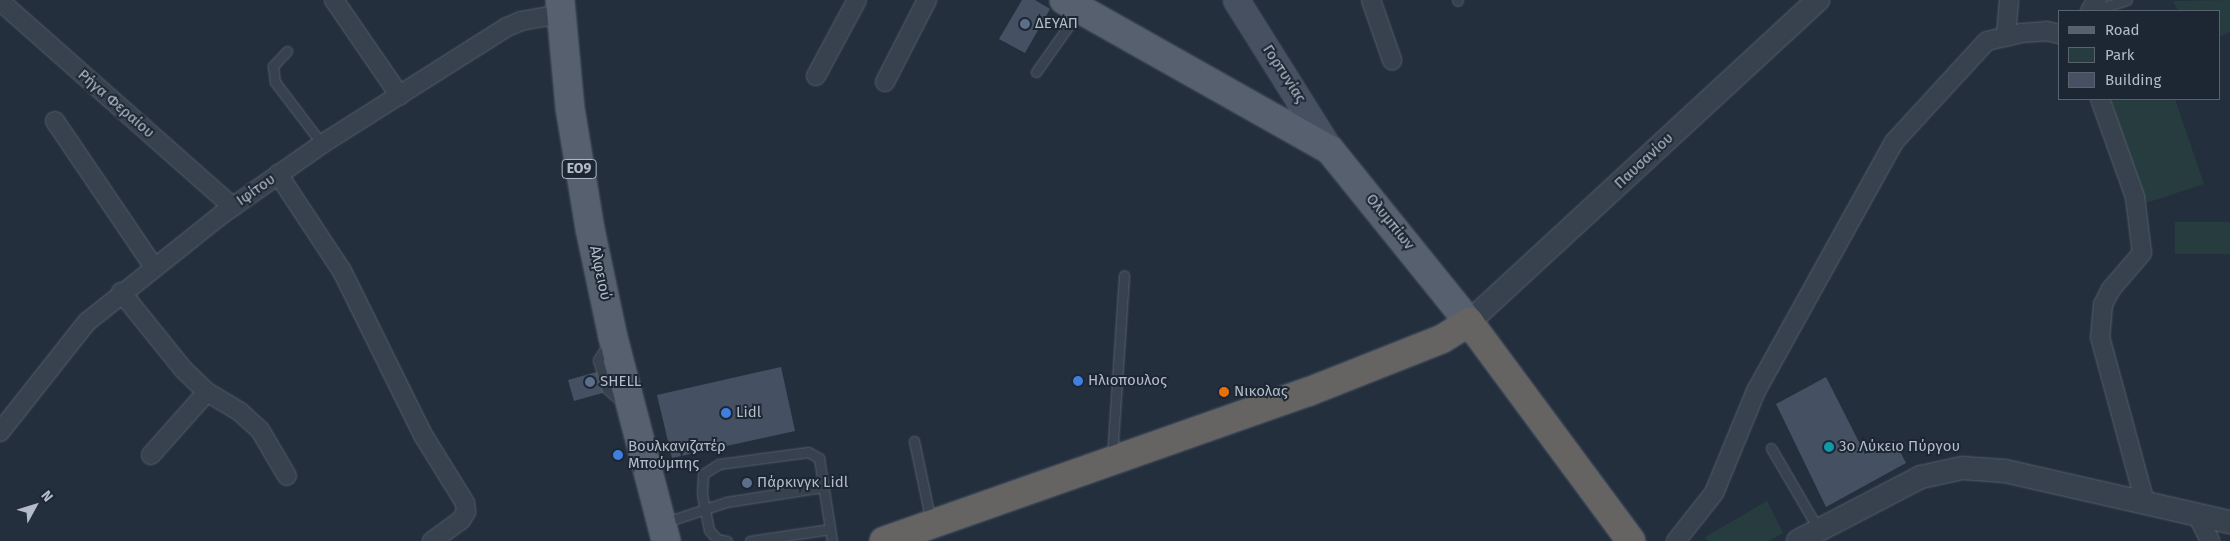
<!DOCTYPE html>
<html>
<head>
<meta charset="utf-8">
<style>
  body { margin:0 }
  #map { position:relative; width:2230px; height:541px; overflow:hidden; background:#242f3e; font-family:"Fira Sans",sans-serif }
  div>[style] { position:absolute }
  .green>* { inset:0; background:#263c3f }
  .building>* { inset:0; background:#455162 }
  .roads { filter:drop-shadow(0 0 1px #565f6c) drop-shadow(0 0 1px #565f6c) }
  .service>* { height:9px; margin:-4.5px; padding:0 4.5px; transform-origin:4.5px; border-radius:4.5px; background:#38414e }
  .minor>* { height:18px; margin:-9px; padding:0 9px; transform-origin:9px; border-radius:9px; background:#38414e }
  .tertiary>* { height:22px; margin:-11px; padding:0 11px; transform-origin:11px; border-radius:11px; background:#38414e }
  .secondary>* { height:25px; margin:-12.5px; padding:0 12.5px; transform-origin:12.5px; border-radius:12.5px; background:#465061 }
  .primary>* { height:28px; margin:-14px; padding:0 14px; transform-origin:14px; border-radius:14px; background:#56606e }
  .trunk>* { height:28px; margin:-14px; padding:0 14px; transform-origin:14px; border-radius:14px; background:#656462 }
  .dots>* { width:14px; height:14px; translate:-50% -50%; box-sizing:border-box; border:2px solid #1d2633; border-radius:50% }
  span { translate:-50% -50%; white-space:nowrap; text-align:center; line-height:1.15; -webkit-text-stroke:4px #1d2633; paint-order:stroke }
  .shield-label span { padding:1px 4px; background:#1d2633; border:1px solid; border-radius:4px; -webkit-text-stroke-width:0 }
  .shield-label { font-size:14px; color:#b4bcc9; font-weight:700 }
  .poi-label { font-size:15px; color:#b4bcc9 }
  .left { translate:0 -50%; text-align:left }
  .street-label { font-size:15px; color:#b4bcc9 }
  .legend { position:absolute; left:2058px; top:10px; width:162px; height:90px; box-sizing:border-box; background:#1d2633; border:1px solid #59626f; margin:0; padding:6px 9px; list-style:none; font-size:15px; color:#b4bcc9 }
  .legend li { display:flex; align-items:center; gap:10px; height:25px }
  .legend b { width:25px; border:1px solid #59626f }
  .north { position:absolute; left:10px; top:481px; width:50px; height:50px; -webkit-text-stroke:4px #1d2633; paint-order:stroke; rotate:51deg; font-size:14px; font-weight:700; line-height:20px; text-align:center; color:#b4bcc9 }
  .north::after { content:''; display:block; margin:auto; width:18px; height:22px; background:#b4bcc9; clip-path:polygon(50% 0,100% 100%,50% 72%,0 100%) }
</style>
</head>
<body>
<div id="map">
  <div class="green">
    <i style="clip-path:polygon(2230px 0,2230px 32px,2219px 37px,2219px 11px,2178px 11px,2173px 1px)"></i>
    <i style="clip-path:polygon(2117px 99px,2175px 99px,2204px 184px,2146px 203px,2111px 101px)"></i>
    <i style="clip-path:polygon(2175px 222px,2230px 222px,2230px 254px,2175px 254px)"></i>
    <i style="clip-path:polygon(1767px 501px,1783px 533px,1769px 541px,1707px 541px,1705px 537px)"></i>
  </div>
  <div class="building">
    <i style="clip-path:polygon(1022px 0,1035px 0,1050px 9px,1025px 53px,999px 39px)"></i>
    <i style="clip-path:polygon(781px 367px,795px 431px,672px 458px,657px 395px)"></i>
    <i style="clip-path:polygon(607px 369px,613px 390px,574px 401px,568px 380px)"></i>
    <i style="clip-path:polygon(1826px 377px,1865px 454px,1894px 440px,1906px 463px,1826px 507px,1776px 404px)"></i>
  </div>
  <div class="roads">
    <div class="service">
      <i style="left:1457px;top:0;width:1px;rotate:45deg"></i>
      <i style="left:2094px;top:5px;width:10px;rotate:11deg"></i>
      <i style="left:2104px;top:7px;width:24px;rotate:-17deg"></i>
      <i style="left:287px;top:51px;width:21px;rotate:133deg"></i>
      <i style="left:273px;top:66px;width:16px;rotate:83deg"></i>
      <i style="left:275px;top:82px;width:78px;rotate:52.8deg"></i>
      <i style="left:1036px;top:72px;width:75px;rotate:-54.8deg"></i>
      <i style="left:609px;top:343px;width:20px;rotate:123deg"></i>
      <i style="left:598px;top:360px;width:30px;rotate:73deg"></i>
      <i style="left:607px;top:389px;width:21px;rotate:41deg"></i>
      <i style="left:914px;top:441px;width:83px;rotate:78.1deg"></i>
      <i style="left:1771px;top:448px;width:95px;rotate:59.7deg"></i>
      <i style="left:1112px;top:457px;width:182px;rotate:-86.2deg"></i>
      <i style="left:663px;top:523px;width:66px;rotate:-18.4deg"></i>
      <i style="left:726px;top:502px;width:98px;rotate:-8.8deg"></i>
      <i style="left:727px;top:541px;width:10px;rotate:-169deg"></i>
      <i style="left:717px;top:539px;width:12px;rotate:-132deg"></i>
      <i style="left:709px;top:530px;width:37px;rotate:-101deg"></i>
      <i style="left:702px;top:494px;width:20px;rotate:-87deg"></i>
      <i style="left:703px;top:474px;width:19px;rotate:-32deg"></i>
      <i style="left:719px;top:464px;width:90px;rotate:-7.7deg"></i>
      <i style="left:808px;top:452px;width:13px;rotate:29deg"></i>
      <i style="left:819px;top:458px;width:84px;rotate:81.1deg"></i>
      <i style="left:750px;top:541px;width:81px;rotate:-8.5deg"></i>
    </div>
    <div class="minor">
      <i style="left:334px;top:0;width:116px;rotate:55.5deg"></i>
      <i style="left:1371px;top:0;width:64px;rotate:70.7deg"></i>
      <i style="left:0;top:1px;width:311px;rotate:41.5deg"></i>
      <i style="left:2090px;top:11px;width:13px;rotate:-58deg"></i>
      <i style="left:2006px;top:35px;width:35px;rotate:-85deg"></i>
      <i style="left:816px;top:76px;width:86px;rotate:-61.7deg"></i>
      <i style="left:885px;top:82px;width:92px;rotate:-62.9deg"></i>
      <i style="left:2100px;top:99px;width:104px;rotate:70.3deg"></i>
      <i style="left:2135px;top:197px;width:56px;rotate:82.9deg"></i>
      <i style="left:2142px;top:253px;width:48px;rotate:130.7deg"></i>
      <i style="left:2111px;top:289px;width:18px;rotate:117deg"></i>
      <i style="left:2103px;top:305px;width:32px;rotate:95deg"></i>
      <i style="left:2100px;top:337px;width:172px;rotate:74.8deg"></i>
      <i style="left:55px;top:121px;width:176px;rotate:55.9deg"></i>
      <i style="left:278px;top:174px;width:116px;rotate:56.6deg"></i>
      <i style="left:342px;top:271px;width:183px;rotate:63.7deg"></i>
      <i style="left:423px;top:435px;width:80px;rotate:58.3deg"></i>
      <i style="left:465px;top:503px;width:9px;rotate:84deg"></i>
      <i style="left:466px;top:512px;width:9px;rotate:122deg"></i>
      <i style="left:461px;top:520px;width:36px;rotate:144deg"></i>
      <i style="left:121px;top:292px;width:100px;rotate:51.1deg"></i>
      <i style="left:184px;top:370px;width:32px;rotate:44deg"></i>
      <i style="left:207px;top:392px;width:39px;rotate:31deg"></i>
      <i style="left:240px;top:412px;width:27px;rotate:42deg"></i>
      <i style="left:260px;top:430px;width:53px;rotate:59.6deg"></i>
      <i style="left:0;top:432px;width:140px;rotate:-51.7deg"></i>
      <i style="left:87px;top:322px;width:171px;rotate:-38.6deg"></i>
      <i style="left:221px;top:215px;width:123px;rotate:-35.1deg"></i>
      <i style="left:322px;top:144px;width:219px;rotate:-32.3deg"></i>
      <i style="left:507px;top:27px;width:15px;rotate:-23deg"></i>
      <i style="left:521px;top:21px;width:41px;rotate:-9.9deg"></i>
      <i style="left:151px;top:455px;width:84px;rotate:-48.4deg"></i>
      <i style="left:2196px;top:513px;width:31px;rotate:63deg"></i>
      <i style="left:1676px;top:541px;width:61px;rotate:-51.6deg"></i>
      <i style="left:1714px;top:493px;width:110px;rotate:-67.6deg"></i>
      <i style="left:1756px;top:391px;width:285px;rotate:-61deg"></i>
      <i style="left:1894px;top:142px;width:137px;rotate:-47.4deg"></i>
      <i style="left:1987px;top:41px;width:35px;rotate:-13deg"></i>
      <i style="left:2021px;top:33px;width:26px;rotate:-4deg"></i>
      <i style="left:2047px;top:31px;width:12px;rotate:14deg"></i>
    </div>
    <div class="tertiary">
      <i style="left:1469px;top:322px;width:475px;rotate:-42.7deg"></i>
      <i style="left:1798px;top:541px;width:139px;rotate:-27.5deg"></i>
      <i style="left:1921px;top:477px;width:42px;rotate:-12.4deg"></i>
      <i style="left:1962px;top:468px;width:43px;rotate:4deg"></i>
      <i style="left:2005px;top:471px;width:231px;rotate:12.8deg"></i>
    </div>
    <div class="secondary">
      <i style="left:1236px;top:0;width:177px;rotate:57.9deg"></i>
    </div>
    <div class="primary">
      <i style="left:560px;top:0;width:108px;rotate:84.7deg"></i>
      <i style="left:570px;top:108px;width:123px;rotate:80.6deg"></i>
      <i style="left:590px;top:229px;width:110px;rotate:78deg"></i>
      <i style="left:613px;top:337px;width:211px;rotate:75.4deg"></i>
      <i style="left:1064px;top:0;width:305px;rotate:29.4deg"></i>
      <i style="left:1330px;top:150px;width:221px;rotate:51.1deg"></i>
    </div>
    <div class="trunk">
      <i style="left:884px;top:541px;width:449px;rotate:-19.4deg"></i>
      <i style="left:1308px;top:392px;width:144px;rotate:-21.6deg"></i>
      <i style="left:1442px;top:339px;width:32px;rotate:-32deg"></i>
      <i style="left:1469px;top:322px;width:272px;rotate:53.5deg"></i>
    </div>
  </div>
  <div class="dots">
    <i style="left:1025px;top:24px;background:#5c6f8a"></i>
    <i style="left:1078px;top:381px;background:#3f7fe0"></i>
    <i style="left:590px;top:382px;background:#5c6f8a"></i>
    <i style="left:1224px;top:392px;background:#e8710a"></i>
    <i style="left:726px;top:413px;background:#3f7fe0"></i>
    <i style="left:1829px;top:447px;background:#0f9aa8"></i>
    <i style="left:618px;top:455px;background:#3f7fe0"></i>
    <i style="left:747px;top:483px;background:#5c6f8a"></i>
  </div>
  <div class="shield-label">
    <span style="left:579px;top:169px">ΕΟ9</span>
  </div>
  <div class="poi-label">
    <span class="left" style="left:1035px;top:24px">ΔΕΥΑΠ</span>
    <span class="left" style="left:1088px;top:381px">Ηλιοπουλος</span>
    <span class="left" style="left:600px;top:382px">SHELL</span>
    <span class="left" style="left:1234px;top:392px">Νικολας</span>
    <span class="left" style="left:736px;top:413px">Lidl</span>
    <span class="left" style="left:628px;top:455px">Βουλκανιζατέρ<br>Μπούμπης</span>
    <span class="left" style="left:1839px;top:447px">3o Λύκειο Πύργου</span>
    <span class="left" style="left:757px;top:483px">Πάρκινγκ Lidl</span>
  </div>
  <div class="street-label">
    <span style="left:1284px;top:74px;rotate:57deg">Γορτυνίας</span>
    <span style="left:116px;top:104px;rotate:41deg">Ρήγα Φεραίου</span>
    <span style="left:1644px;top:161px;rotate:-43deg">Παυσανίου</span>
    <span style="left:256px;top:190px;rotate:-35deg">Ιφίτου</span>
    <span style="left:1390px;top:222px;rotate:51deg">Ολυμπίων</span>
    <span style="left:600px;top:273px;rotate:78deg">Αλφειού</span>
  </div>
  <ul class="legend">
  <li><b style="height:6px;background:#56606e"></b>Road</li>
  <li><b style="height:14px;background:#263c3f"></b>Park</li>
  <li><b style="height:14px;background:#455162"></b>Building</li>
  </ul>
  <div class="north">N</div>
</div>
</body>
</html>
